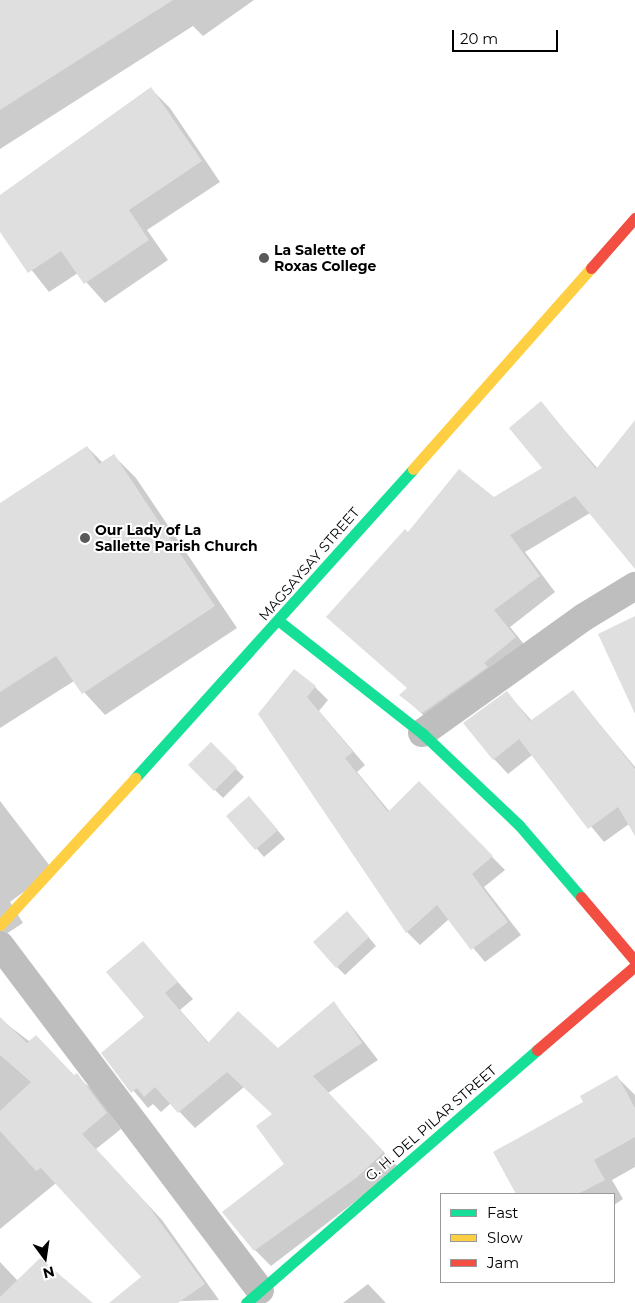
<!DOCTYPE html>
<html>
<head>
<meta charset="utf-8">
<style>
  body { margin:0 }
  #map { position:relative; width:635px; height:1303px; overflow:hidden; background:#fff; font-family:Montserrat,sans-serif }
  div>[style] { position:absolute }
  .shadow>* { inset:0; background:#0003 }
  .building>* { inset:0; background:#dfdfdf }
  .street>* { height:28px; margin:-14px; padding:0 14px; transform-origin:14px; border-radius:14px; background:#bebebe }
  .fast>* { height:11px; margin:-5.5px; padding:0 5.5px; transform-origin:5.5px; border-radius:5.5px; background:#16e098 }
  .slow>* { height:11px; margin:-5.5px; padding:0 5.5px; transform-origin:5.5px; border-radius:5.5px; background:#ffcf43 }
  .jam>* { height:11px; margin:-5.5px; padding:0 5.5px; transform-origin:5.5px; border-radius:5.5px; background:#f24e42 }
  .dots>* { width:14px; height:14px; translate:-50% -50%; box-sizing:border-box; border:2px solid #fff; border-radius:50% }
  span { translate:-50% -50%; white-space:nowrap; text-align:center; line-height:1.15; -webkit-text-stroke:4px #fff; paint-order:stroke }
  .poi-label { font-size:14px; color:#000; font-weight:700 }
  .left { translate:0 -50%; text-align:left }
  .street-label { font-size:14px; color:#000 }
  .legend { position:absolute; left:440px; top:1193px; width:175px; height:90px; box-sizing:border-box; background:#fff; border:1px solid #999; margin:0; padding:6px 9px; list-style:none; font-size:15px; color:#000 }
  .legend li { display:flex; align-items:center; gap:10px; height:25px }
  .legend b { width:25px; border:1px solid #999 }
  .north { position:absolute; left:20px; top:1233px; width:50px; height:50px; -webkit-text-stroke:4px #fff; paint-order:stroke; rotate:166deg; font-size:14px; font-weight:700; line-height:20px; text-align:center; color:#000 }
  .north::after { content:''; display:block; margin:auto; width:18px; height:22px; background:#000; clip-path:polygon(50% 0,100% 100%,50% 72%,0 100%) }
  .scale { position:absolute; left:452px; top:30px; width:106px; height:22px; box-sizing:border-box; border:2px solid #000; border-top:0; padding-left:6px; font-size:15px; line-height:18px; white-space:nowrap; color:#000; -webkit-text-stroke:4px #fff; paint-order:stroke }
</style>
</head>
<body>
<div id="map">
  <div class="shadow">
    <i style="clip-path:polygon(0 0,254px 0,203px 36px,193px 26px,0 149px)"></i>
    <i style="clip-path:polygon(151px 89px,170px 108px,220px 182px,147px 230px,168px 260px,105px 303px,78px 273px,49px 292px,0 230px,0 196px)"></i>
    <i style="clip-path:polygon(541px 403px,598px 469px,635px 441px,635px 565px,590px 513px,525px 552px,555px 592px,510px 627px,532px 654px,439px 729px,401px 695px,408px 689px,408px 534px,494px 498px,544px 468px)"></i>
    <i style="clip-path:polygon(87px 447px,103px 463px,114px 456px,136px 478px,237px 628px,105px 715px,74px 681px,0 728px,0 505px)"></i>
    <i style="clip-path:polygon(315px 687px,328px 700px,319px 711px,365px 765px,357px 772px,390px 812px,419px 783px,505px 870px,484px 887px,521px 935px,485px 962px,449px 919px,420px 945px,407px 932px,259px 714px)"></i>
    <i style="clip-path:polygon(573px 692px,635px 767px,635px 833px,629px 824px,604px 842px,532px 755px,508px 774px,494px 759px,507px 693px,532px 721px)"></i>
    <i style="clip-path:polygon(211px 744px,244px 777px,223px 798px,190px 765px)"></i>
    <i style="clip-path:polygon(0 801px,53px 870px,10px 902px,23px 923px,0 938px)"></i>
    <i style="clip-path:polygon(257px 806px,285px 839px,264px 857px,228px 816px)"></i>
    <i style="clip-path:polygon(355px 921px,376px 946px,345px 975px,337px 967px)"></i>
    <i style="clip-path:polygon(143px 943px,193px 999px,180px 1010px,209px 1043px,278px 1050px,334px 1003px,378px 1060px,328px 1093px,399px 1168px,271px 1266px,255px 1250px,286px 1164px,274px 1115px,244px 1087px,195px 1128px,171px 1103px,161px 1112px,153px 1104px,148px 1108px,102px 1053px,146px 1017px)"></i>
    <i style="clip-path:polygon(0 1019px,92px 1089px,121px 1129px,96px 1149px,162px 1220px,219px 1300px,111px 1303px,143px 1277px,56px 1183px,0 1229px)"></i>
    <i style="clip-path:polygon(617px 1077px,635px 1095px,635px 1167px,612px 1180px,623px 1199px,614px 1205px,614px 1194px,517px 1194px,494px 1153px,585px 1102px)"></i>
    <i style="clip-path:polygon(0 1262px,18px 1281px,91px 1303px,0 1303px)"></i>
    <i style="clip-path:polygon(368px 1284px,386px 1303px,343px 1303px)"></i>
  </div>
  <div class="building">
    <i style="clip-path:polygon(0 0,173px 0,0 110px)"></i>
    <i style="clip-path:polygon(151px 87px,202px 161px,129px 210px,149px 240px,84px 284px,61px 251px,28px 273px,0 232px,0 195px)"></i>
    <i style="clip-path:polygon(541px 401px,596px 469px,635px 420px,635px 569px,575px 496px,510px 535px,540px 576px,494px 610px,516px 637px,484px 663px,488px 667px,422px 713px,399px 695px,407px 688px,326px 617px,405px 529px,408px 532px,459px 469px,494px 497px,542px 468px,509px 428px)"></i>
    <i style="clip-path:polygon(87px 446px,99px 464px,114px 454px,215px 606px,82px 694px,56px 656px,0 692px,0 503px)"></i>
    <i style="clip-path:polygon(635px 616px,635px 714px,598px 634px)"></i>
    <i style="clip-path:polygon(294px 669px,316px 686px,307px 697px,353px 752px,345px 758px,388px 812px,419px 781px,493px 856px,472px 874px,508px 922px,471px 950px,437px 905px,406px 933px,258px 714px)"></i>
    <i style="clip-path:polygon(573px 690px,635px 769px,635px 836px,618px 807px,588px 829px,519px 739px,493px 760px,463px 723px,507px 691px,530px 721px)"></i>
    <i style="clip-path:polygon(211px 742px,237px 768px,214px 791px,188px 765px)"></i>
    <i style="clip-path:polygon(249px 796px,278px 830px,255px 850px,226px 816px)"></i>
    <i style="clip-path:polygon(347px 911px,369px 937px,336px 968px,313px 942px)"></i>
    <i style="clip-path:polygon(143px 941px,178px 982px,165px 993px,208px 1043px,238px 1011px,278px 1048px,334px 1001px,362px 1043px,313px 1076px,384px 1152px,356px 1178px,254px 1251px,222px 1212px,284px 1164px,256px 1126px,272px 1114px,227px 1072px,178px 1113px,155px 1087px,144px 1097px,137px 1088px,131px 1093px,101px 1053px,144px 1017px,106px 972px)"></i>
    <i style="clip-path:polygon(0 1017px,27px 1043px,36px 1035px,74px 1075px,77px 1073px,107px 1113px,82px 1134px,147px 1204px,205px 1284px,178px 1303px,109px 1303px,141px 1277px,41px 1168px,36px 1171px,0 1131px,0 1111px,31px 1082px,0 1055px)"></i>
    <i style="clip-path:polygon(617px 1075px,635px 1108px,635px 1137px,594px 1160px,605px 1180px,578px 1194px,516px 1194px,493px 1152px,583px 1102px,580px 1096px)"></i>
    <i style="clip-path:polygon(40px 1258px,93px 1303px,0 1303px,0 1297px)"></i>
  </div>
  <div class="street">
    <i style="left:422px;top:733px;width:199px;rotate:-35.6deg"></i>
    <i style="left:584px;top:617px;width:60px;rotate:-31.3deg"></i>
    <i style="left:0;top:945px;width:432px;rotate:53deg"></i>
  </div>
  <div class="fast">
    <i style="left:279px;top:621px;width:182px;rotate:38.1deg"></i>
    <i style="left:422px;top:733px;width:134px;rotate:43.5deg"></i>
    <i style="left:519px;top:825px;width:95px;rotate:49.3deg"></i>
    <i style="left:135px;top:778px;width:416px;rotate:-48deg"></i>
    <i style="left:246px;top:1303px;width:386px;rotate:-41deg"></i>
  </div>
  <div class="slow">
    <i style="left:413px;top:469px;width:268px;rotate:-48.5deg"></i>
    <i style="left:0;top:925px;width:200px;rotate:-47.4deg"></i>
  </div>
  <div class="jam">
    <i style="left:591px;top:268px;width:67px;rotate:-48.7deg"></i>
    <i style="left:581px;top:897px;width:84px;rotate:49.8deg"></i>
    <i style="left:537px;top:1050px;width:129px;rotate:-40.6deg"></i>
  </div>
  <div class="dots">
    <i style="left:264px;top:258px;background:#595959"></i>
    <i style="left:85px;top:538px;background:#595959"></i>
  </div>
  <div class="poi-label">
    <span class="left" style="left:274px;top:258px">La Salette of<br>Roxas College</span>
    <span class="left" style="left:95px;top:538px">Our Lady of La<br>Sallette Parish Church</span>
  </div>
  <div class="street-label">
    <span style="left:309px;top:564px;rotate:-49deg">MAGSAYSAY STREET</span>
    <span style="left:431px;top:1123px;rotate:-41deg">G. H. DEL PILAR STREET</span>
  </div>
  <ul class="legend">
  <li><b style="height:6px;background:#16e098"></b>Fast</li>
  <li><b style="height:6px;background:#ffcf43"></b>Slow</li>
  <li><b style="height:6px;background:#f24e42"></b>Jam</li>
  </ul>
  <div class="north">N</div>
  <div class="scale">20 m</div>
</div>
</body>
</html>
